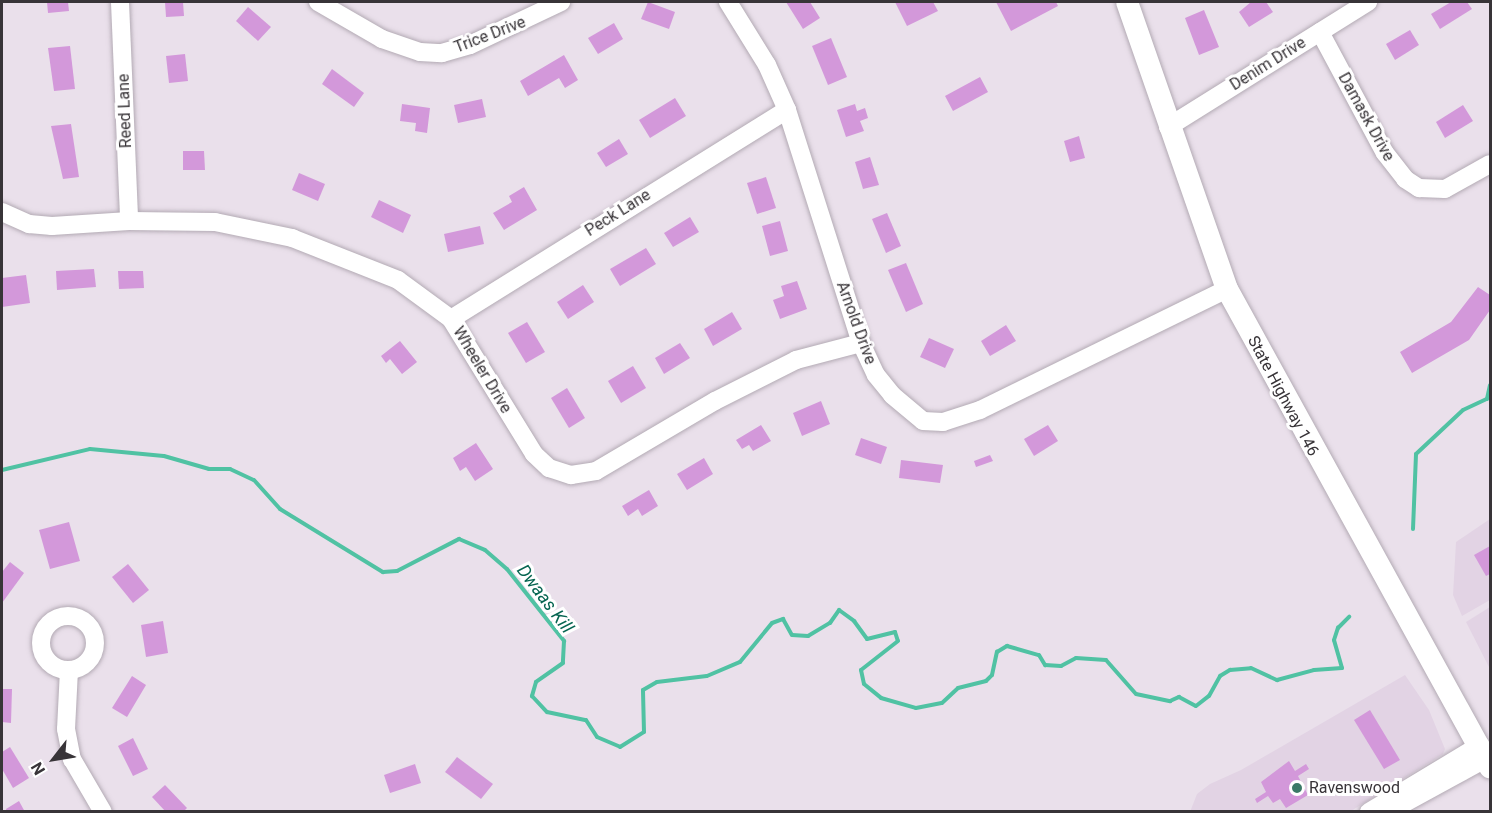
<!DOCTYPE html>
<html>
<head>
<meta charset="utf-8">
<style>
  body { margin:0 }
  #map { position:relative; width:1492px; height:813px; overflow:hidden; background:#eae0eb; font-family:Roboto,sans-serif }
  div>[style] { position:absolute }
  .built>* { inset:0; background:#e2d3e4 }
  .stream>* { height:4px; margin:-2px; padding:0 2px; transform-origin:2px; border-radius:2px; background:#50c2a3 }
  .building>* { inset:0; background:#d398da }
  .roads { filter:drop-shadow(0 0 2px #b3aab4) drop-shadow(0 0 2px #b3aab4) }
  .minor>* { height:18px; margin:-9px; padding:0 9px; transform-origin:9px; border-radius:9px; background:#fff }
  .minor>.ring { margin:-9px; padding:0; box-sizing:content-box; background:none; border:18px solid #fff; border-radius:50% }
  .major>* { height:22px; margin:-11px; padding:0 11px; transform-origin:11px; border-radius:11px; background:#fff }
  .dots>* { width:16px; height:16px; translate:-50% -50%; box-sizing:border-box; border:3px solid #fff; border-radius:50% }
  span { translate:-50% -50%; white-space:nowrap; text-align:center; line-height:1.15; -webkit-text-stroke:6px #fff; paint-order:stroke }
  .street-label { font-size:16px; color:#383438 }
  .poi-label { font-size:16px; color:#383438 }
  .left { translate:0 -50%; text-align:left }
  .water-label { font-size:18px; color:#066551; font-style:italic }
  .frame { position:absolute; inset:0; border:3px solid #383438; pointer-events:none }
  .north { position:absolute; left:24px; top:729px; width:60px; height:60px; -webkit-text-stroke:4px #fff; paint-order:stroke; rotate:239deg; font-size:16px; font-weight:700; line-height:24px; text-align:center; color:#383438 }
  .north::after { content:''; display:block; margin:auto; width:21px; height:27px; background:#383438; clip-path:polygon(50% 0,100% 100%,50% 72%,0 100%) }
</style>
</head>
<body>
<div id="map">
  <div class="built">
    <i style="clip-path:polygon(1490px 519px,1490px 600px,1462px 616px,1453px 595px,1456px 542px)"></i>
    <i style="clip-path:polygon(1490px 607px,1490px 669px,1466px 622px)"></i>
    <i style="clip-path:polygon(1405px 675px,1429px 710px,1445px 749px,1443px 754px,1351px 811px,1190px 812px,1197px 794px,1210px 784px,1241px 770px)"></i>
  </div>
  <div class="stream">
    <i style="left:2px;top:470px;width:90px;rotate:-13.4deg"></i>
    <i style="left:90px;top:449px;width:74px;rotate:5.4deg"></i>
    <i style="left:164px;top:456px;width:47px;rotate:16.1deg"></i>
    <i style="left:209px;top:469px;width:21px"></i>
    <i style="left:230px;top:469px;width:26px;rotate:25deg"></i>
    <i style="left:254px;top:480px;width:39px;rotate:48deg"></i>
    <i style="left:280px;top:509px;width:121px;rotate:31.5deg"></i>
    <i style="left:383px;top:572px;width:14px;rotate:-4deg"></i>
    <i style="left:397px;top:571px;width:70px;rotate:-27.3deg"></i>
    <i style="left:459px;top:539px;width:28px;rotate:23deg"></i>
    <i style="left:485px;top:550px;width:29px;rotate:41deg"></i>
    <i style="left:507px;top:569px;width:92px;rotate:51.6deg"></i>
    <i style="left:564px;top:641px;width:22px;rotate:93deg"></i>
    <i style="left:563px;top:663px;width:33px;rotate:145deg"></i>
    <i style="left:536px;top:682px;width:15px;rotate:106deg"></i>
    <i style="left:532px;top:696px;width:22px;rotate:47deg"></i>
    <i style="left:547px;top:712px;width:40px;rotate:12deg"></i>
    <i style="left:586px;top:720px;width:20px;rotate:57deg"></i>
    <i style="left:597px;top:737px;width:25px;rotate:23deg"></i>
    <i style="left:620px;top:747px;width:28px;rotate:-32deg"></i>
    <i style="left:644px;top:732px;width:42px;rotate:-91.4deg"></i>
    <i style="left:643px;top:690px;width:16px;rotate:-30deg"></i>
    <i style="left:657px;top:682px;width:50px;rotate:-6.8deg"></i>
    <i style="left:707px;top:676px;width:36px;rotate:-23deg"></i>
    <i style="left:740px;top:662px;width:50px;rotate:-50.6deg"></i>
    <i style="left:772px;top:623px;width:12px;rotate:-20deg"></i>
    <i style="left:783px;top:619px;width:18px;rotate:61deg"></i>
    <i style="left:792px;top:635px;width:16px;rotate:4deg"></i>
    <i style="left:808px;top:636px;width:26px;rotate:-31deg"></i>
    <i style="left:830px;top:623px;width:16px;rotate:-55deg"></i>
    <i style="left:839px;top:610px;width:19px;rotate:36deg"></i>
    <i style="left:854px;top:621px;width:22px;rotate:54deg"></i>
    <i style="left:867px;top:639px;width:29px;rotate:-14deg"></i>
    <i style="left:895px;top:632px;width:9px;rotate:72deg"></i>
    <i style="left:898px;top:641px;width:47px;rotate:141.9deg"></i>
    <i style="left:861px;top:670px;width:14px;rotate:78deg"></i>
    <i style="left:864px;top:684px;width:22px;rotate:39deg"></i>
    <i style="left:881px;top:698px;width:36px;rotate:16deg"></i>
    <i style="left:916px;top:708px;width:26px;rotate:-11deg"></i>
    <i style="left:942px;top:703px;width:22px;rotate:-43deg"></i>
    <i style="left:958px;top:688px;width:29px;rotate:-14deg"></i>
    <i style="left:986px;top:681px;width:8px;rotate:-45deg"></i>
    <i style="left:992px;top:675px;width:24px;rotate:-78deg"></i>
    <i style="left:997px;top:652px;width:12px;rotate:-31deg"></i>
    <i style="left:1007px;top:646px;width:33px;rotate:16deg"></i>
    <i style="left:1039px;top:655px;width:12px;rotate:59deg"></i>
    <i style="left:1045px;top:665px;width:16px;rotate:4deg"></i>
    <i style="left:1061px;top:666px;width:17px;rotate:-28deg"></i>
    <i style="left:1076px;top:658px;width:30px;rotate:4deg"></i>
    <i style="left:1106px;top:660px;width:45px;rotate:48.6deg"></i>
    <i style="left:1136px;top:694px;width:35px;rotate:12deg"></i>
    <i style="left:1170px;top:701px;width:10px;rotate:-24deg"></i>
    <i style="left:1179px;top:697px;width:19px;rotate:28deg"></i>
    <i style="left:1196px;top:706px;width:16px;rotate:-38deg"></i>
    <i style="left:1209px;top:696px;width:23px;rotate:-61deg"></i>
    <i style="left:1220px;top:676px;width:12px;rotate:-31deg"></i>
    <i style="left:1230px;top:670px;width:21px;rotate:-5deg"></i>
    <i style="left:1251px;top:668px;width:29px;rotate:25deg"></i>
    <i style="left:1277px;top:680px;width:38px;rotate:-15deg"></i>
    <i style="left:1314px;top:670px;width:28px;rotate:-4deg"></i>
    <i style="left:1342px;top:668px;width:29px;rotate:-106deg"></i>
    <i style="left:1334px;top:640px;width:13px;rotate:-72deg"></i>
    <i style="left:1338px;top:628px;width:16px;rotate:-45deg"></i>
    <i style="left:1413px;top:529px;width:75px;rotate:-87.7deg"></i>
    <i style="left:1416px;top:454px;width:64px;rotate:-43.1deg"></i>
    <i style="left:1463px;top:410px;width:26px;rotate:-25deg"></i>
    <i style="left:1487px;top:399px;width:14px;rotate:-78deg"></i>
  </div>
  <div class="building">
    <i style="clip-path:polygon(47px 2px,68px 2px,69px 11px,48px 13px)"></i>
    <i style="clip-path:polygon(165px 2px,183px 2px,184px 16px,166px 17px)"></i>
    <i style="clip-path:polygon(648px 2px,675px 12px,669px 29px,641px 19px)"></i>
    <i style="clip-path:polygon(786px 2px,810px 2px,820px 18px,803px 29px)"></i>
    <i style="clip-path:polygon(895px 2px,933px 2px,938px 11px,907px 26px)"></i>
    <i style="clip-path:polygon(996px 2px,1056px 2px,1058px 6px,1011px 31px)"></i>
    <i style="clip-path:polygon(1251px 2px,1266px 2px,1273px 12px,1249px 27px,1239px 12px)"></i>
    <i style="clip-path:polygon(1451px 2px,1467px 2px,1472px 9px,1440px 29px,1431px 14px)"></i>
    <i style="clip-path:polygon(248px 7px,271px 27px,258px 41px,236px 21px)"></i>
    <i style="clip-path:polygon(1204px 10px,1219px 47px,1199px 55px,1185px 18px)"></i>
    <i style="clip-path:polygon(614px 23px,623px 39px,598px 54px,588px 38px)"></i>
    <i style="clip-path:polygon(1410px 30px,1419px 45px,1395px 60px,1386px 44px)"></i>
    <i style="clip-path:polygon(831px 38px,847px 77px,828px 85px,812px 46px)"></i>
    <i style="clip-path:polygon(70px 46px,75px 89px,54px 91px,48px 48px)"></i>
    <i style="clip-path:polygon(185px 54px,188px 81px,169px 83px,166px 56px)"></i>
    <i style="clip-path:polygon(564px 55px,578px 80px,565px 88px,559px 78px,528px 96px,520px 81px)"></i>
    <i style="clip-path:polygon(332px 69px,364px 93px,354px 107px,322px 84px)"></i>
    <i style="clip-path:polygon(980px 77px,988px 92px,953px 111px,945px 96px)"></i>
    <i style="clip-path:polygon(675px 98px,686px 116px,650px 138px,639px 120px)"></i>
    <i style="clip-path:polygon(482px 99px,486px 117px,458px 123px,454px 105px)"></i>
    <i style="clip-path:polygon(402px 104px,430px 108px,427px 133px,415px 131px,416px 123px,400px 121px)"></i>
    <i style="clip-path:polygon(855px 104px,857px 111px,865px 108px,868px 118px,860px 121px,864px 131px,846px 137px,837px 110px)"></i>
    <i style="clip-path:polygon(1463px 105px,1473px 121px,1445px 138px,1436px 122px)"></i>
    <i style="clip-path:polygon(71px 124px,79px 177px,63px 179px,51px 126px)"></i>
    <i style="clip-path:polygon(1079px 136px,1085px 158px,1070px 162px,1064px 141px)"></i>
    <i style="clip-path:polygon(619px 139px,628px 154px,606px 167px,597px 153px)"></i>
    <i style="clip-path:polygon(183px 151px,204px 151px,205px 170px,183px 170px)"></i>
    <i style="clip-path:polygon(870px 157px,879px 185px,863px 189px,855px 162px)"></i>
    <i style="clip-path:polygon(299px 173px,325px 184px,318px 201px,292px 190px)"></i>
    <i style="clip-path:polygon(766px 177px,776px 208px,757px 214px,747px 183px)"></i>
    <i style="clip-path:polygon(524px 187px,537px 210px,504px 230px,493px 213px,512px 202px,509px 196px)"></i>
    <i style="clip-path:polygon(379px 200px,411px 215px,403px 233px,371px 217px)"></i>
    <i style="clip-path:polygon(887px 213px,901px 246px,886px 253px,872px 219px)"></i>
    <i style="clip-path:polygon(690px 217px,699px 232px,673px 247px,664px 233px)"></i>
    <i style="clip-path:polygon(780px 221px,788px 251px,770px 256px,762px 226px)"></i>
    <i style="clip-path:polygon(480px 226px,484px 244px,448px 252px,444px 234px)"></i>
    <i style="clip-path:polygon(646px 248px,656px 264px,620px 286px,610px 269px)"></i>
    <i style="clip-path:polygon(906px 263px,923px 304px,906px 312px,888px 270px)"></i>
    <i style="clip-path:polygon(94px 269px,96px 287px,57px 290px,56px 271px)"></i>
    <i style="clip-path:polygon(118px 271px,143px 271px,144px 288px,119px 289px)"></i>
    <i style="clip-path:polygon(26px 275px,30px 303px,2px 307px,2px 278px)"></i>
    <i style="clip-path:polygon(797px 281px,807px 309px,780px 319px,773px 300px,784px 296px,781px 286px)"></i>
    <i style="clip-path:polygon(583px 285px,594px 302px,568px 319px,557px 302px)"></i>
    <i style="clip-path:polygon(1478px 287px,1490px 295px,1490px 310px,1469px 340px,1412px 373px,1400px 352px,1451px 322px)"></i>
    <i style="clip-path:polygon(732px 312px,742px 329px,713px 346px,704px 329px)"></i>
    <i style="clip-path:polygon(527px 322px,545px 352px,526px 363px,508px 333px)"></i>
    <i style="clip-path:polygon(1006px 325px,1016px 341px,990px 356px,981px 341px)"></i>
    <i style="clip-path:polygon(929px 338px,954px 349px,945px 368px,920px 357px)"></i>
    <i style="clip-path:polygon(400px 341px,417px 362px,402px 374px,390px 359px,386px 363px,381px 356px)"></i>
    <i style="clip-path:polygon(680px 343px,690px 358px,664px 374px,655px 358px)"></i>
    <i style="clip-path:polygon(633px 366px,646px 388px,621px 403px,608px 381px)"></i>
    <i style="clip-path:polygon(567px 388px,585px 418px,569px 428px,551px 398px)"></i>
    <i style="clip-path:polygon(821px 401px,830px 424px,802px 436px,793px 413px)"></i>
    <i style="clip-path:polygon(761px 425px,771px 441px,753px 451px,749px 445px,742px 449px,736px 440px)"></i>
    <i style="clip-path:polygon(1048px 425px,1058px 441px,1034px 456px,1024px 439px)"></i>
    <i style="clip-path:polygon(861px 438px,887px 447px,881px 464px,855px 455px)"></i>
    <i style="clip-path:polygon(476px 443px,493px 469px,475px 481px,466px 467px,460px 471px,453px 458px)"></i>
    <i style="clip-path:polygon(990px 455px,993px 461px,976px 467px,974px 461px)"></i>
    <i style="clip-path:polygon(704px 458px,713px 474px,687px 490px,677px 474px)"></i>
    <i style="clip-path:polygon(901px 460px,943px 465px,940px 483px,899px 478px)"></i>
    <i style="clip-path:polygon(649px 490px,658px 506px,642px 516px,638px 509px,628px 516px,622px 506px)"></i>
    <i style="clip-path:polygon(69px 522px,80px 561px,50px 569px,39px 530px)"></i>
    <i style="clip-path:polygon(1490px 546px,1490px 574px,1486px 576px,1474px 555px)"></i>
    <i style="clip-path:polygon(10px 562px,24px 573px,2px 603px,2px 572px)"></i>
    <i style="clip-path:polygon(128px 564px,149px 590px,133px 603px,112px 577px)"></i>
    <i style="clip-path:polygon(163px 621px,168px 653px,146px 657px,141px 625px)"></i>
    <i style="clip-path:polygon(132px 676px,146px 685px,127px 717px,112px 708px)"></i>
    <i style="clip-path:polygon(2px 689px,12px 689px,11px 723px,2px 722px)"></i>
    <i style="clip-path:polygon(1370px 710px,1400px 760px,1384px 769px,1354px 720px)"></i>
    <i style="clip-path:polygon(133px 738px,148px 769px,133px 776px,118px 746px)"></i>
    <i style="clip-path:polygon(10px 747px,29px 778px,13px 788px,2px 769px,2px 752px)"></i>
    <i style="clip-path:polygon(457px 757px,493px 784px,481px 799px,445px 772px)"></i>
    <i style="clip-path:polygon(1289px 761px,1295px 771px,1306px 764px,1309px 769px,1298px 776px,1308px 795px,1286px 808px,1280px 799px,1273px 803px,1268px 796px,1257px 803px,1255px 799px,1266px 792px,1261px 782px)"></i>
    <i style="clip-path:polygon(415px 764px,421px 783px,390px 793px,384px 775px)"></i>
    <i style="clip-path:polygon(165px 785px,187px 808px,183px 812px,166px 812px,152px 797px)"></i>
    <i style="clip-path:polygon(19px 801px,25px 812px,7px 812px,6px 809px)"></i>
  </div>
  <div class="roads">
    <div class="minor">
      <i style="left:120px;top:2px;width:219px;rotate:87.6deg"></i>
      <i style="left:318px;top:2px;width:74px;rotate:30deg"></i>
      <i style="left:382px;top:39px;width:40px;rotate:18.9deg"></i>
      <i style="left:420px;top:52px;width:22px;rotate:3deg"></i>
      <i style="left:442px;top:53px;width:29px;rotate:-16deg"></i>
      <i style="left:470px;top:45px;width:101px;rotate:-25.3deg"></i>
      <i style="left:728px;top:2px;width:74px;rotate:58.2deg"></i>
      <i style="left:767px;top:65px;width:49px;rotate:66deg"></i>
      <i style="left:787px;top:110px;width:244px;rotate:72.4deg"></i>
      <i style="left:861px;top:343px;width:35px;rotate:65deg"></i>
      <i style="left:876px;top:375px;width:26px;rotate:51deg"></i>
      <i style="left:892px;top:395px;width:40px;rotate:40deg"></i>
      <i style="left:923px;top:421px;width:20px;rotate:3deg"></i>
      <i style="left:943px;top:422px;width:39px;rotate:-18deg"></i>
      <i style="left:980px;top:410px;width:275px;rotate:-26.1deg"></i>
      <i style="left:1320px;top:32px;width:137px;rotate:61.8deg"></i>
      <i style="left:1385px;top:153px;width:33px;rotate:52deg"></i>
      <i style="left:1405px;top:179px;width:17px;rotate:33deg"></i>
      <i style="left:1419px;top:188px;width:26px;rotate:2deg"></i>
      <i style="left:1445px;top:189px;width:51px;rotate:-29.1deg"></i>
      <i style="left:1168px;top:127px;width:236px;rotate:-32deg"></i>
      <i style="left:2px;top:212px;width:30px;rotate:24deg"></i>
      <i style="left:29px;top:224px;width:23px;rotate:5deg"></i>
      <i style="left:52px;top:226px;width:77px;rotate:-3.7deg"></i>
      <i style="left:129px;top:221px;width:86px;rotate:0.7deg"></i>
      <i style="left:215px;top:222px;width:79px;rotate:11.7deg"></i>
      <i style="left:292px;top:238px;width:114px;rotate:21.6deg"></i>
      <i style="left:398px;top:280px;width:66px;rotate:36.3deg"></i>
      <i style="left:451px;top:319px;width:158px;rotate:58.4deg"></i>
      <i style="left:534px;top:454px;width:21px;rotate:43deg"></i>
      <i style="left:549px;top:468px;width:23px;rotate:18deg"></i>
      <i style="left:571px;top:475px;width:25px;rotate:-9deg"></i>
      <i style="left:596px;top:471px;width:138px;rotate:-30.5deg"></i>
      <i style="left:715px;top:401px;width:91px;rotate:-26.8deg"></i>
      <i style="left:796px;top:360px;width:67px;rotate:-14.7deg"></i>
      <i style="left:451px;top:319px;width:396px;rotate:-31.9deg"></i>
      <i class="ring" style="left:41px;top:616px;width:36px;height:36px"></i>
      <i style="left:69px;top:670px;width:59px;rotate:92.9deg"></i>
      <i style="left:66px;top:729px;width:31px;rotate:79deg"></i>
      <i style="left:72px;top:759px;width:61px;rotate:59.7deg"></i>
      <i style="left:1369px;top:812px;width:130px;rotate:-31.1deg"></i>
      <i style="left:1388px;top:812px;width:113px;rotate:-28.6deg"></i>
    </div>
    <div class="major">
      <i style="left:1127px;top:2px;width:304px;rotate:70.8deg"></i>
      <i style="left:1227px;top:289px;width:546px;rotate:61.18deg"></i>
    </div>
  </div>
  <div class="dots">
    <i style="left:1297px;top:788px;background:#3a7967"></i>
  </div>
  <div class="street-label">
    <span style="left:490px;top:35px;rotate:-21deg">Trice Drive</span>
    <span style="left:1268px;top:64px;rotate:-32deg">Denim Drive</span>
    <span style="left:125px;top:111px;rotate:-92deg">Reed Lane</span>
    <span style="left:1366px;top:117px;rotate:61deg">Damask Drive</span>
    <span style="left:618px;top:213px;rotate:-32deg">Peck Lane</span>
    <span style="left:856px;top:323px;rotate:70deg">Arnold Drive</span>
    <span style="left:482px;top:370px;rotate:59deg">Wheeler Drive</span>
    <span style="left:1283px;top:396px;rotate:62deg">State Highway 146</span>
  </div>
  <div class="poi-label">
    <span class="left" style="left:1309px;top:788px">Ravenswood</span>
  </div>
  <div class="water-label">
    <span style="left:545px;top:599px;rotate:53deg">Dwaas Kill</span>
  </div>
  <div class="frame"></div>
  <div class="north">N</div>
</div>
</body>
</html>
